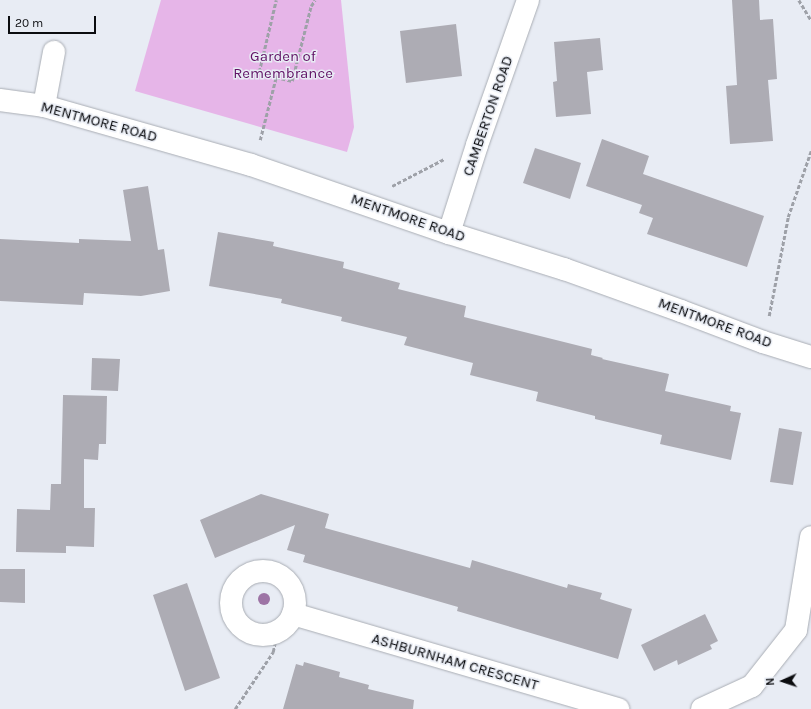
<!DOCTYPE html>
<html>
<head>
<meta charset="utf-8">
<style>
  body { margin:0 }
  #map { position:relative; width:811px; height:709px; overflow:hidden; background:#e8ecf4; font-family:Karla,sans-serif }
  div>[style] { position:absolute }
  .green>* { inset:0; background:#e6b5e8 }
  .building>* { inset:0; background:#adacb4 }
  .path>* { height:2.5px; margin-top:-1.25px; transform-origin:0; background:repeating-linear-gradient(90deg,#9ea1a8 0 4px,transparent 0 6px) }
  .roads { filter:drop-shadow(0 0 1px #a9adb4) drop-shadow(0 0 1px #a9adb4) }
  .minor>* { height:22px; margin:-11px; padding:0 11px; transform-origin:11px; border-radius:11px; background:#fff }
  .minor>.ring { margin:-11px; padding:0; box-sizing:content-box; background:none; border:22px solid #fff; border-radius:50% }
  .trees>* { width:12px; height:12px; margin:-6px; border-radius:50%; background:#9d74a5 }
  span { translate:-50% -50%; white-space:nowrap; text-align:center; line-height:1.15; -webkit-text-stroke:3px #e8ecf4; paint-order:stroke }
  .park-label { font-size:15px; color:#601165 }
  .street-label { font-size:15px; color:#0b0c0f }
  .north { position:absolute; left:763px; top:661px; width:40px; height:40px; -webkit-text-stroke:3px #e8ecf4; paint-order:stroke; rotate:267deg; font-size:11px; font-weight:700; line-height:16px; text-align:center; color:#0b0c0f }
  .north::after { content:''; display:block; margin:auto; width:14px; height:18px; background:#0b0c0f; clip-path:polygon(50% 0,100% 100%,50% 72%,0 100%) }
  .scale { position:absolute; left:8px; top:16px; width:88px; height:18px; box-sizing:border-box; border:2px solid #0b0c0f; border-top:0; padding-left:5px; font-size:12px; line-height:14px; white-space:nowrap; color:#0b0c0f; -webkit-text-stroke:3px #e8ecf4; paint-order:stroke }
</style>
</head>
<body>
<div id="map">
  <div class="green">
    <i style="clip-path:polygon(161px 0,341px 0,354px 127px,347px 152px,135px 91px)"></i>
  </div>
  <div class="building">
    <i style="clip-path:polygon(732px 0,759px 0,760px 20px,773px 19px,777px 79px,768px 80px,773px 141px,730px 144px,726px 86px,737px 85px)"></i>
    <i style="clip-path:polygon(456px 24px,462px 76px,406px 83px,400px 31px)"></i>
    <i style="clip-path:polygon(600px 38px,603px 70px,587px 72px,591px 114px,556px 117px,553px 82px,557px 81px,554px 42px)"></i>
    <i style="clip-path:polygon(602px 139px,649px 156px,643px 174px,764px 216px,747px 267px,647px 234px,653px 218px,639px 213px,642px 205px,586px 186px)"></i>
    <i style="clip-path:polygon(535px 148px,581px 163px,570px 199px,523px 183px)"></i>
    <i style="clip-path:polygon(148px 186px,158px 250px,164px 249px,170px 291px,141px 296px,84px 293px,83px 305px,0 301px,0 239px,79px 243px,79px 239px,131px 241px,123px 190px)"></i>
    <i style="clip-path:polygon(218px 232px,274px 242px,273px 246px,344px 262px,343px 268px,400px 283px,398px 289px,466px 306px,464px 317px,592px 349px,591px 355px,603px 358px,602px 359px,669px 374px,665px 391px,731px 406px,730px 411px,741px 413px,731px 460px,660px 444px,662px 435px,595px 419px,595px 416px,536px 401px,538px 392px,470px 375px,473px 363px,404px 345px,407px 337px,341px 321px,342px 317px,281px 303px,282px 299px,209px 286px)"></i>
    <i style="clip-path:polygon(92px 358px,120px 359px,118px 391px,91px 390px)"></i>
    <i style="clip-path:polygon(63px 395px,107px 396px,106px 444px,99px 444px,98px 460px,84px 459px,84px 508px,95px 508px,94px 547px,66px 546px,66px 553px,16px 552px,17px 509px,50px 510px,51px 484px,61px 484px)"></i>
    <i style="clip-path:polygon(779px 428px,802px 432px,793px 485px,770px 482px)"></i>
    <i style="clip-path:polygon(261px 494px,329px 514px,325px 528px,470px 568px,472px 560px,567px 588px,568px 584px,602px 593px,600px 599px,632px 609px,618px 659px,457px 611px,458px 607px,303px 562px,305px 555px,287px 550px,295px 525px,215px 558px,200px 520px)"></i>
    <i style="clip-path:polygon(0 569px,25px 569px,25px 603px,0 602px)"></i>
    <i style="clip-path:polygon(187px 583px,220px 678px,185px 691px,153px 595px)"></i>
    <i style="clip-path:polygon(705px 614px,718px 641px,710px 645px,712px 649px,678px 665px,677px 660px,654px 671px,641px 645px)"></i>
    <i style="clip-path:polygon(304px 662px,340px 672px,339px 677px,369px 685px,368px 689px,414px 700px,413px 709px,283px 709px,296px 664px,303px 666px)"></i>
  </div>
  <div class="path">
    <i style="left:799px;top:0;width:23px;rotate:59deg"></i>
    <i style="left:276px;top:77px;width:16px;rotate:14deg"></i>
    <i style="left:292px;top:81px;width:77px;rotate:-75.8deg"></i>
    <i style="left:311px;top:6px;width:7px;rotate:-56deg"></i>
    <i style="left:260px;top:140px;width:65px;rotate:-75.7deg"></i>
    <i style="left:276px;top:77px;width:18px;rotate:-164deg"></i>
    <i style="left:259px;top:72px;width:74px;rotate:-76.7deg"></i>
    <i style="left:392px;top:186px;width:59px;rotate:-27.4deg"></i>
    <i style="left:769px;top:316px;width:101px;rotate:-79.1deg"></i>
    <i style="left:788px;top:217px;width:70px;rotate:-70.8deg"></i>
    <i style="left:235px;top:709px;width:69px;rotate:-56.3deg"></i>
    <i style="left:273px;top:652px;width:19px;rotate:-78deg"></i>
  </div>
  <div class="roads">
    <div class="minor">
      <i style="left:0;top:100px;width:44px;rotate:7.8deg"></i>
      <i style="left:44px;top:106px;width:215px;rotate:15.9deg"></i>
      <i style="left:251px;top:165px;width:209px;rotate:19deg"></i>
      <i style="left:449px;top:233px;width:121px;rotate:17.4deg"></i>
      <i style="left:564px;top:269px;width:124px;rotate:19.7deg"></i>
      <i style="left:681px;top:311px;width:88px;rotate:20.7deg"></i>
      <i style="left:763px;top:342px;width:50px;rotate:17.4deg"></i>
      <i style="left:44px;top:106px;width:55px;rotate:-79.5deg"></i>
      <i style="left:449px;top:233px;width:92px;rotate:-72.3deg"></i>
      <i style="left:477px;top:145px;width:154px;rotate:-70.6deg"></i>
      <i class="ring" style="left:231px;top:571px;width:42px;height:42px"></i>
      <i style="left:293px;top:614px;width:339px;rotate:16.3deg"></i>
      <i style="left:702px;top:709px;width:55px;rotate:-24.7deg"></i>
      <i style="left:752px;top:686px;width:71px;rotate:-51.8deg"></i>
      <i style="left:796px;top:630px;width:94px;rotate:-80.8deg"></i>
    </div>
  </div>
  <div class="trees">
    <i style="left:264px;top:599px"></i>
  </div>
  <div class="park-label">
    <span style="left:283px;top:65px">Garden of<br>Remembrance</span>
  </div>
  <div class="street-label">
    <span style="left:488px;top:116px;rotate:-71deg">CAMBERTON ROAD</span>
    <span style="left:99px;top:122px;rotate:15deg">MENTMORE ROAD</span>
    <span style="left:408px;top:218px;rotate:19deg">MENTMORE ROAD</span>
    <span style="left:715px;top:323px;rotate:20deg">MENTMORE ROAD</span>
    <span style="left:455px;top:662px;rotate:16deg">ASHBURNHAM CRESCENT</span>
  </div>
  <div class="north">N</div>
  <div class="scale">20 m</div>
</div>
</body>
</html>
